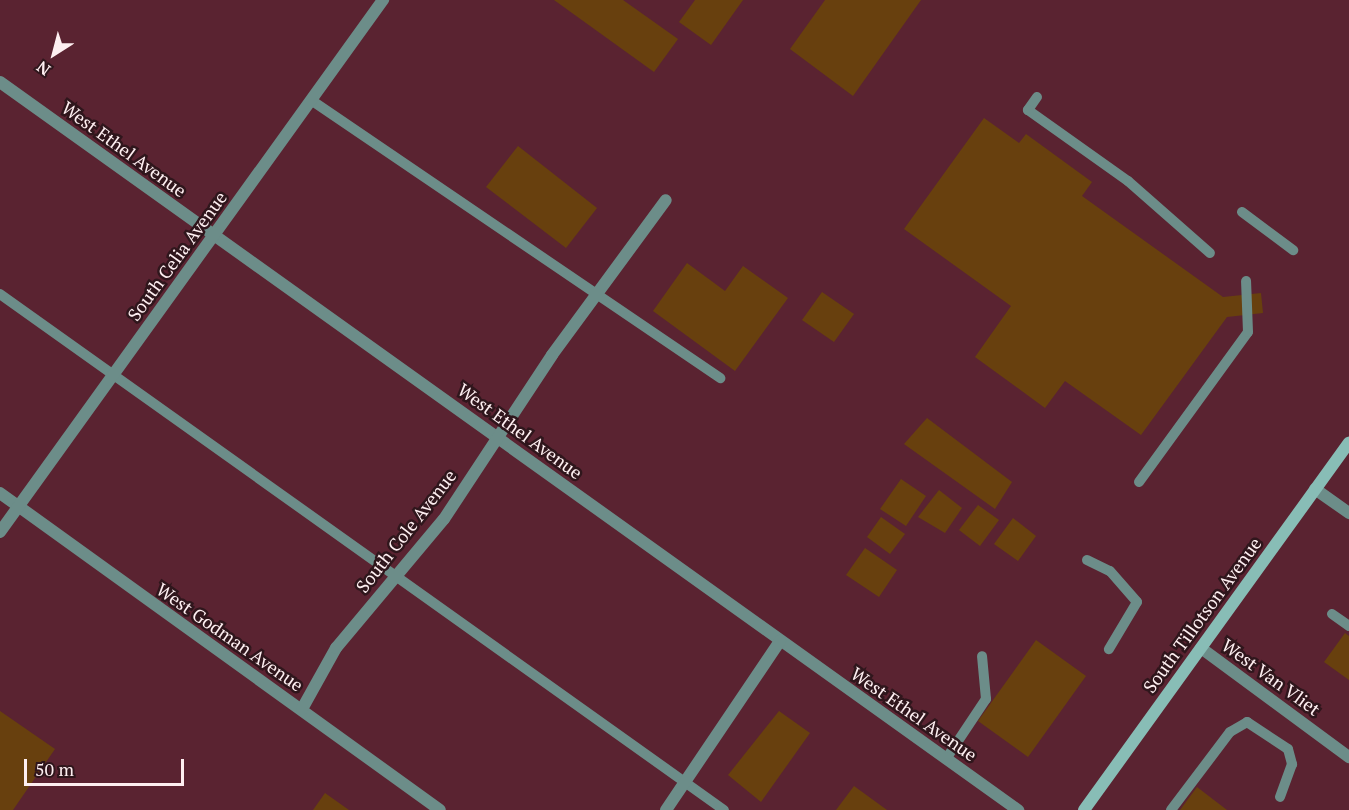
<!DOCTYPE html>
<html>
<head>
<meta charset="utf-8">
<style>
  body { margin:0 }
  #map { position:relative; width:1349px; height:810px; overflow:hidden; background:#5a2331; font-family:"PT Serif",serif }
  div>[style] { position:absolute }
  .building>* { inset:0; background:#68400e }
  .lane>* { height:10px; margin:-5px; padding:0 5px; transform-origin:5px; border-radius:5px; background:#6c8d89 }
  .street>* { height:12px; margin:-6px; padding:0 6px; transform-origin:6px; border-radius:6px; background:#6c8d89 }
  .secondary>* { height:12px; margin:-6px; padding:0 6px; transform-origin:6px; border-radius:6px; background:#88bdb6 }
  span { translate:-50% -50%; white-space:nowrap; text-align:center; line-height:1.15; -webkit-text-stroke:5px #2f161c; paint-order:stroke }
  .street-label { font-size:18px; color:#feeff1 }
  .north { position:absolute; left:24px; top:24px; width:60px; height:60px; -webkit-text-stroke:4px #2f161c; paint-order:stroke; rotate:216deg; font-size:16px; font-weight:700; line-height:24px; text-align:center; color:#feeff1 }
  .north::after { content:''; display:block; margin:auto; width:21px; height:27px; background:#feeff1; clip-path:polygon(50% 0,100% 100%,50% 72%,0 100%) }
  .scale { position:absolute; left:24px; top:759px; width:160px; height:27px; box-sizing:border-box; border:3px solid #feeff1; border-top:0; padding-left:8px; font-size:18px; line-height:21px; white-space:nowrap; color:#feeff1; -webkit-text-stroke:4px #2f161c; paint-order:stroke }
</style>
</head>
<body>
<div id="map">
  <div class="building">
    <i style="clip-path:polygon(554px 0,623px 0,678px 39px,654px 72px)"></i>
    <i style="clip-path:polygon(695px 0,743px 0,711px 45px,679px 22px)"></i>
    <i style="clip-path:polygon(825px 0,921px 0,853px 96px,790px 49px)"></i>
    <i style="clip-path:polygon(984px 118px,1019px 143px,1026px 134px,1092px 182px,1082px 196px,1223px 297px,1261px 293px,1263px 313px,1227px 317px,1141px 435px,1065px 381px,1045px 408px,975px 357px,1011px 306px,904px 229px)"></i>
    <i style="clip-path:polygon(518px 146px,597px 208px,566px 248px,486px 187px)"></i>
    <i style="clip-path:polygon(687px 263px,725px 291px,743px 266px,788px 298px,735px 371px,653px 311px)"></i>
    <i style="clip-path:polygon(822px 292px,854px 314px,834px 342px,802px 320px)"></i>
    <i style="clip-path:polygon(927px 418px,1012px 482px,995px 509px,904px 444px)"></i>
    <i style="clip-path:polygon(901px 479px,926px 496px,906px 526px,880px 509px)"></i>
    <i style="clip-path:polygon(939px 490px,962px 508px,945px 533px,918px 517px)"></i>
    <i style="clip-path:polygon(978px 505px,999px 520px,980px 546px,959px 530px)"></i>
    <i style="clip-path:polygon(881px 517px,905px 534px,890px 554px,867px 537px)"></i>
    <i style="clip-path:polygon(1013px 518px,1036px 536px,1018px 561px,994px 544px)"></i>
    <i style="clip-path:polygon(865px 548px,897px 570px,879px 597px,846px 575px)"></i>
    <i style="clip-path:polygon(1345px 633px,1349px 636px,1349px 680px,1324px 662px)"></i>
    <i style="clip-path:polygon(1036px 640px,1086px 676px,1028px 757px,978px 721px)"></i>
    <i style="clip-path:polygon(0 711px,55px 749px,13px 810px,0 810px)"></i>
    <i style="clip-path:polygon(779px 711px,810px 733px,761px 802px,728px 775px)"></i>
    <i style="clip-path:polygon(854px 786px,887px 810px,836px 810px)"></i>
    <i style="clip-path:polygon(1197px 787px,1227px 810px,1180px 810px)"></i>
    <i style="clip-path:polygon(325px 793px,349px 810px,313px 810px)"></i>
  </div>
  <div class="lane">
    <i style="left:1037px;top:97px;width:16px;rotate:125deg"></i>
    <i style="left:1028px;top:110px;width:123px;rotate:35.4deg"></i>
    <i style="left:1128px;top:181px;width:109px;rotate:41.3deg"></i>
    <i style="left:311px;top:100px;width:495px;rotate:34.2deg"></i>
    <i style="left:1242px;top:212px;width:64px;rotate:36.7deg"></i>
    <i style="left:0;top:294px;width:889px;rotate:35.48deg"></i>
    <i style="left:1139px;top:482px;width:185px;rotate:-54deg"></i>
    <i style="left:1248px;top:332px;width:51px;rotate:-92.2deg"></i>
    <i style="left:1087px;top:560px;width:25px;rotate:26deg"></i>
    <i style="left:1110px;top:571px;width:41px;rotate:48.9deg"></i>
    <i style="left:1137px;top:602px;width:55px;rotate:120.8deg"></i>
    <i style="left:1332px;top:614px;width:21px;rotate:35deg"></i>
    <i style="left:946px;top:759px;width:72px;rotate:-56.3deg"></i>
    <i style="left:986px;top:699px;width:43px;rotate:-95.3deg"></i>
    <i style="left:1171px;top:810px;width:98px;rotate:-52.9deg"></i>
    <i style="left:1230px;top:732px;width:20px;rotate:-30deg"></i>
    <i style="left:1247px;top:722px;width:49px;rotate:33.4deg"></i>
    <i style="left:1288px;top:749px;width:16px;rotate:75deg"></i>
    <i style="left:1292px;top:764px;width:35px;rotate:110deg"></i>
  </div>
  <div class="street">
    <i style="left:0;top:82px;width:1252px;rotate:35.57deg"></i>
    <i style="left:1315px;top:489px;width:42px;rotate:35.2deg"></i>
    <i style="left:0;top:493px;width:542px;rotate:35.77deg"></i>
    <i style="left:0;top:532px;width:656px;rotate:-54.25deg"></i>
    <i style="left:1201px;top:648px;width:184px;rotate:36.4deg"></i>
    <i style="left:302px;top:709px;width:70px;rotate:-60.9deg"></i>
    <i style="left:336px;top:648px;width:168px;rotate:-50.1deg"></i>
    <i style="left:444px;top:519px;width:196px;rotate:-56.6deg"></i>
    <i style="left:552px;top:355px;width:192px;rotate:-53.7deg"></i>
    <i style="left:666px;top:810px;width:204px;rotate:-56deg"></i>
  </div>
  <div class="secondary">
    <i style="left:1084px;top:810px;width:453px;rotate:-54.2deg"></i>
  </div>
  <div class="street-label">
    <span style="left:124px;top:149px;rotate:36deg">West Ethel Avenue</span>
    <span style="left:177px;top:256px;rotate:-54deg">South Celia Avenue</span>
    <span style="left:520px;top:431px;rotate:36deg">West Ethel Avenue</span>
    <span style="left:406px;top:531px;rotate:-52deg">South Cole Avenue</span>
    <span style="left:1202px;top:615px;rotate:-54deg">South Tillotson Avenue</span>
    <span style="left:230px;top:637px;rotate:35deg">West Godman Avenue</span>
    <span style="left:1271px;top:677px;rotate:36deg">West Van Vliet</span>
    <span style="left:914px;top:714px;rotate:35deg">West Ethel Avenue</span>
  </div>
  <div class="north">N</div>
  <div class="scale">50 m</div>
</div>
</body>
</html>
